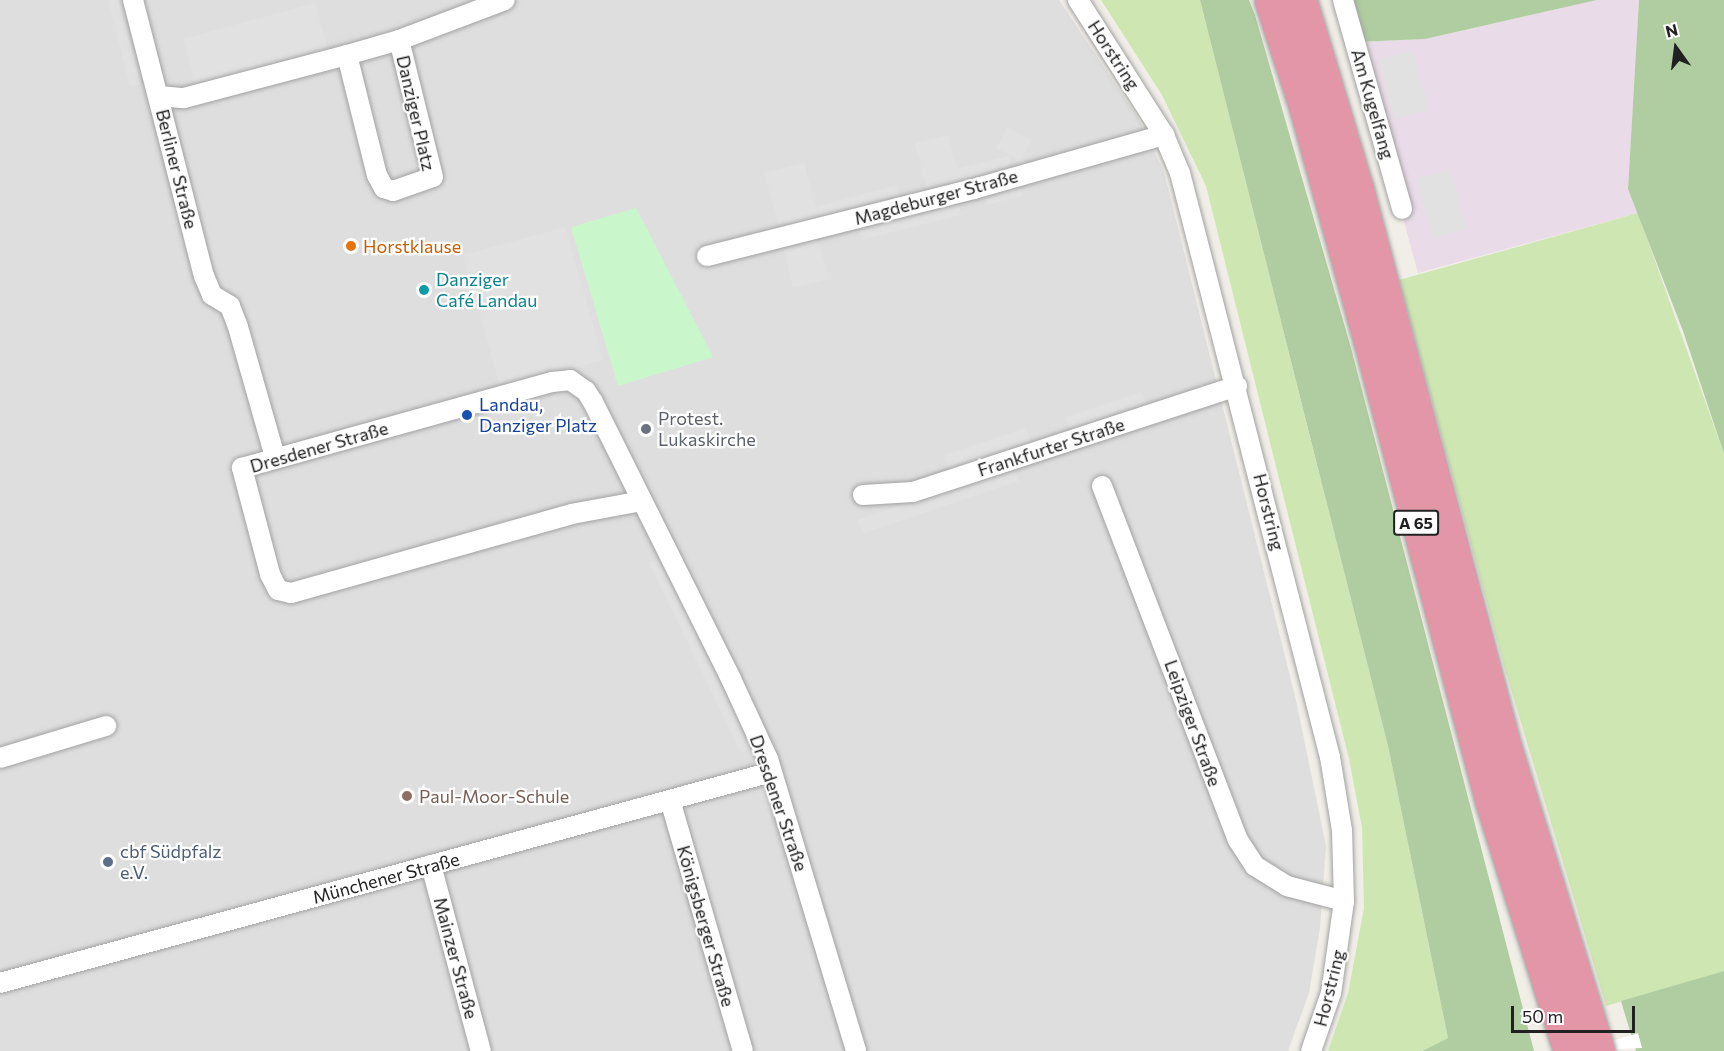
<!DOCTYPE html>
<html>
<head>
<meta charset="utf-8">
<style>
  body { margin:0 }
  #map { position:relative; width:1724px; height:1051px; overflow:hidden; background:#f1eee8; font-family:Commissioner,sans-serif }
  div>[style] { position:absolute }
  .residential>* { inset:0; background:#dfdede }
  .industrial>* { inset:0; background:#e9dbe7 }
  .grass>* { inset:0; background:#cee7b2 }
  .forest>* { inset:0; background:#afcda0 }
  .park>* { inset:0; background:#c9f7cb }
  .parking>* { inset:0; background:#e1e1e1 }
  .pier>* { inset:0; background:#fff }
  .roads { filter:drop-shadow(0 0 2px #a2a2a2) drop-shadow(0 0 2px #a2a2a2) }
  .minor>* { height:20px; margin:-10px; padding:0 10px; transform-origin:10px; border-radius:10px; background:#fff }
  .motorway>* { height:33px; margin:-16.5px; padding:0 16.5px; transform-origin:16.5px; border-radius:16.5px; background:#e296a8 }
  .dots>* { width:16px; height:16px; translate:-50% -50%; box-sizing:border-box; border:3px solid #fff; border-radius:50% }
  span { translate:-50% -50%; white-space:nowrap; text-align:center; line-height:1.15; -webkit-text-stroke:4.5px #fff; paint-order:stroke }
  .shield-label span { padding:2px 4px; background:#fff; border:2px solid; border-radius:4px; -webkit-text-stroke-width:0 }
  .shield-label { font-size:16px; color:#212121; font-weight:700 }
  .street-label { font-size:18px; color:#212121 }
  .food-label { font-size:18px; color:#c56008 }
  .left { translate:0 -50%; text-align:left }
  .culture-label { font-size:18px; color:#0d838f }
  .transit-label { font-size:18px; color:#164399 }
  .worship-label { font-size:18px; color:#5b616d }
  .education-label { font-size:18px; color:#785e54 }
  .service-label { font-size:18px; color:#4e5e75 }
  .north { position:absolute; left:1646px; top:18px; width:60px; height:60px; -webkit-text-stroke:4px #fff; paint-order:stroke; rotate:346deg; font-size:16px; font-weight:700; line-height:24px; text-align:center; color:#212121 }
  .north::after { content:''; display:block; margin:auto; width:21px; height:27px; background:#212121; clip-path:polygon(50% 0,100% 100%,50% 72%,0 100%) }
  .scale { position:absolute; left:1511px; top:1006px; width:124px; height:27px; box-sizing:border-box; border:3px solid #212121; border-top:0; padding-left:8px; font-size:18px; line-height:21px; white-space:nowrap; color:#212121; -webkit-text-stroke:4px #fff; paint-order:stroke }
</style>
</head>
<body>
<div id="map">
  <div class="residential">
    <i style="clip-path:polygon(0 0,1059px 0,1138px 118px,1164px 172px,1296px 700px,1326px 846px,1320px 928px,1309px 993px,1288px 1051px,0 1051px)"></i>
  </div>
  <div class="industrial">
    <i style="clip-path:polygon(1597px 0,1639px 0,1628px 189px,1638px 213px,1418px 273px,1355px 42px,1425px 39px)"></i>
  </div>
  <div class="grass">
    <i style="clip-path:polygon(1101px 0,1200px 0,1388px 746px,1448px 1038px,1422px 1051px,1328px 1051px,1348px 993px,1364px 908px,1362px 828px,1349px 759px,1206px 186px,1162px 95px)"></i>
    <i style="clip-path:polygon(1638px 213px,1724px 454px,1724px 971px,1606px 1006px,1504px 666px,1399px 280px)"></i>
  </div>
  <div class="forest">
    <i style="clip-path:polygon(1200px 0,1249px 0,1255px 15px,1351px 348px,1534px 1051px,1422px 1051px,1448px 1038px,1388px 746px)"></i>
    <i style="clip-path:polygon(1343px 0,1597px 0,1425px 39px,1355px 42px)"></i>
    <i style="clip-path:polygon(1639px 0,1724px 0,1724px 454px,1683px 331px,1628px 189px)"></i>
    <i style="clip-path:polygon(1724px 971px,1724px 1051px,1636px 1051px,1621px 1001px)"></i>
  </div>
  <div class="park">
    <i style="clip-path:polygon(636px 208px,713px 357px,618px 386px,571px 227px)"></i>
  </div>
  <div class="parking">
    <i style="clip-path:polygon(108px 0,118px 0,140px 84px,130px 86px)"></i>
    <i style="clip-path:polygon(315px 3px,328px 51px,196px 87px,183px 39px)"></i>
    <i style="clip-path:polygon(1413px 50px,1429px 110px,1394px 119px,1379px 59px)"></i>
    <i style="clip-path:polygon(1007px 128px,1031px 140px,1023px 156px,1026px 165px,1019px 167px,1015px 158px,996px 148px)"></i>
    <i style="clip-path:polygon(948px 135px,957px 169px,1009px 156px,1012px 170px,927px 190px,915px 143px)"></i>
    <i style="clip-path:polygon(804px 163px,816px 207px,897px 185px,901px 198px,780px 230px,764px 173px)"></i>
    <i style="clip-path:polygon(1451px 170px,1467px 229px,1432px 238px,1416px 178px)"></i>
    <i style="clip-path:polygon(1019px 184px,1022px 196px,986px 205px,982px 193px)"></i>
    <i style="clip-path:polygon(958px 202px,961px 215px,861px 240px,858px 227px)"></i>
    <i style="clip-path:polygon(565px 227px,603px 360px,500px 386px,463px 255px)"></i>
    <i style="clip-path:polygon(818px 240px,829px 279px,793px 288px,783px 249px)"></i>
    <i style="clip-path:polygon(1142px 392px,1147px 408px,1071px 433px,1066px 417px)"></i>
    <i style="clip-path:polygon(1026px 428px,1032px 445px,949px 472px,944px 455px)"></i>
    <i style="clip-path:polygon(1014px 468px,1019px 481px,863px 533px,858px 520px)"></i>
    <i style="clip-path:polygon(661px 559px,752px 748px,741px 753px,649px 563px)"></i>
  </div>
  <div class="pier">
    <i style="clip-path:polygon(1638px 1033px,1642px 1048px,1581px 1051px)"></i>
  </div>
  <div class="roads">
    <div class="minor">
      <i style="left:133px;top:0;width:285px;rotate:75.6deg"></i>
      <i style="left:204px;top:276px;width:21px;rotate:67deg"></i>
      <i style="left:212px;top:295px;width:21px;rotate:31deg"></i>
      <i style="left:230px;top:306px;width:22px;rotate:69deg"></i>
      <i style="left:238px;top:327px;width:135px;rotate:74.1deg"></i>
      <i style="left:1078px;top:0;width:160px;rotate:57.5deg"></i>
      <i style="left:1164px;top:135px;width:41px;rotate:67.2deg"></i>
      <i style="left:1180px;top:173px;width:603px;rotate:75.6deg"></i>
      <i style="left:1330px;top:757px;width:74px;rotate:80.7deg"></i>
      <i style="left:1342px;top:830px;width:71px;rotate:88.4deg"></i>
      <i style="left:1344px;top:901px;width:93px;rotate:98deg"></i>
      <i style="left:1331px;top:993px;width:61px;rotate:109deg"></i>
      <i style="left:1343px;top:0;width:217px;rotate:74.2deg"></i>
      <i style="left:347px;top:55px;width:124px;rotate:76deg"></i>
      <i style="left:377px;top:175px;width:15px;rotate:62deg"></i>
      <i style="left:384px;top:188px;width:9px;rotate:18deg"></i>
      <i style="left:393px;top:191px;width:42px;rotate:-19.3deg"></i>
      <i style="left:433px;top:177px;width:141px;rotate:-103.9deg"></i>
      <i style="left:159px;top:96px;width:25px;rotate:5deg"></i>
      <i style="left:184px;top:98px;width:169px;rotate:-14.8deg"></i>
      <i style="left:347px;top:55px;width:54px;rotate:-16.1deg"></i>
      <i style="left:399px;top:40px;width:113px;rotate:-20.7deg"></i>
      <i style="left:707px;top:256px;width:275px;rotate:-14.1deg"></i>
      <i style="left:974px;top:189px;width:198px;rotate:-15.9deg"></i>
      <i style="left:1102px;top:486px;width:379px;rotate:69deg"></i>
      <i style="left:1238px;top:840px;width:31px;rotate:57deg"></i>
      <i style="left:1255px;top:866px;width:38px;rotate:32deg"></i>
      <i style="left:1287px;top:886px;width:59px;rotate:14.7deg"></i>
      <i style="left:863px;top:495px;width:50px;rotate:-3.4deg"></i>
      <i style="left:913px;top:492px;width:341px;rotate:-18.1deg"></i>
      <i style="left:642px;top:501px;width:71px;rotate:169.5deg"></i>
      <i style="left:572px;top:514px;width:292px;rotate:164.3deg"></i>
      <i style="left:291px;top:593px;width:13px;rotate:-167deg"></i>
      <i style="left:278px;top:590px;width:18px;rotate:-117deg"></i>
      <i style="left:270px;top:574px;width:110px;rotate:-104.8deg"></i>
      <i style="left:242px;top:468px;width:322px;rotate:-15.5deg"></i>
      <i style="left:552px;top:382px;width:18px;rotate:-6deg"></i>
      <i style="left:570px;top:380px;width:19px;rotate:35deg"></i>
      <i style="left:586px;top:391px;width:13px;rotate:58deg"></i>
      <i style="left:593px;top:402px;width:309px;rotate:63.5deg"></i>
      <i style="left:731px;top:679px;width:88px;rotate:65.2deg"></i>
      <i style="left:768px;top:759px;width:305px;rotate:73.2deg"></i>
      <i style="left:0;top:758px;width:111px;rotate:-16.8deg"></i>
      <i style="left:670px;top:800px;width:261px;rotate:73.8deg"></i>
      <i style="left:431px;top:865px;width:193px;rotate:75deg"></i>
      <i style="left:0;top:983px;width:800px;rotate:-15.29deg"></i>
    </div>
    <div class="motorway">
      <i style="left:1271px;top:0;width:114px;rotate:72deg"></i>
      <i style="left:1306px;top:108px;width:229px;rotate:74.6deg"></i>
      <i style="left:1367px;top:329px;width:489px;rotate:75.2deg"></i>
      <i style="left:1492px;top:802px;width:261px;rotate:72.6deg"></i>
      <i style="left:1300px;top:0;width:198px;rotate:73.3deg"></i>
      <i style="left:1357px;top:190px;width:574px;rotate:75.17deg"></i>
      <i style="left:1504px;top:745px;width:320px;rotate:72.9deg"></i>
    </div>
  </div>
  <div class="dots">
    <i style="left:351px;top:246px;background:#e8710a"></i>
    <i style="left:424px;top:290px;background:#0f9aa8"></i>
    <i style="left:467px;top:415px;background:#1a4fb4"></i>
    <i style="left:646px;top:429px;background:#6b7280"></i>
    <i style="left:407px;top:796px;background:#8d6e63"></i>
    <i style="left:108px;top:862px;background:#5c6f8a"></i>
  </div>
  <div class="shield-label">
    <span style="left:1416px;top:523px">A 65</span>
  </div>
  <div class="street-label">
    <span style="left:1114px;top:55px;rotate:57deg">Horstring</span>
    <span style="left:1373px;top:104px;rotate:74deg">Am Kugelfang</span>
    <span style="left:416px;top:113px;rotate:77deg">Danziger Platz</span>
    <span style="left:177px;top:169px;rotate:76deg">Berliner Straße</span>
    <span style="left:936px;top:197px;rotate:-15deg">Magdeburger Straße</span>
    <span style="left:319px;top:447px;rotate:-16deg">Dresdener Straße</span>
    <span style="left:1051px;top:447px;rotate:-18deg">Frankfurter Straße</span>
    <span style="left:1269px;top:512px;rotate:76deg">Horstring</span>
    <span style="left:1193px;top:723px;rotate:70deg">Leipziger Straße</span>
    <span style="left:779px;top:803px;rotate:71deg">Dresdener Straße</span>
    <span style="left:386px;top:878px;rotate:-15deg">Münchener Straße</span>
    <span style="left:706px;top:926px;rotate:74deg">Königsberger Straße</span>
    <span style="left:456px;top:958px;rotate:75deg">Mainzer Straße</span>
    <span style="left:1329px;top:988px;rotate:-76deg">Horstring</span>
  </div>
  <div class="food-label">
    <span class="left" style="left:363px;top:246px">Horstklause</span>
  </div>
  <div class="culture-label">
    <span class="left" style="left:436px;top:290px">Danziger<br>Café Landau</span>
  </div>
  <div class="transit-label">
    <span class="left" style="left:479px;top:415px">Landau,<br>Danziger Platz</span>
  </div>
  <div class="worship-label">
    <span class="left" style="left:658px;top:429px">Protest.<br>Lukaskirche</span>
  </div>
  <div class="education-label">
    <span class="left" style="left:419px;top:796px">Paul-Moor-Schule</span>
  </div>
  <div class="service-label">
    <span class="left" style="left:120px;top:862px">cbf Südpfalz<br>e.V.</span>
  </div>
  <div class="north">N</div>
  <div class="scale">50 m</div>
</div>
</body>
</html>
